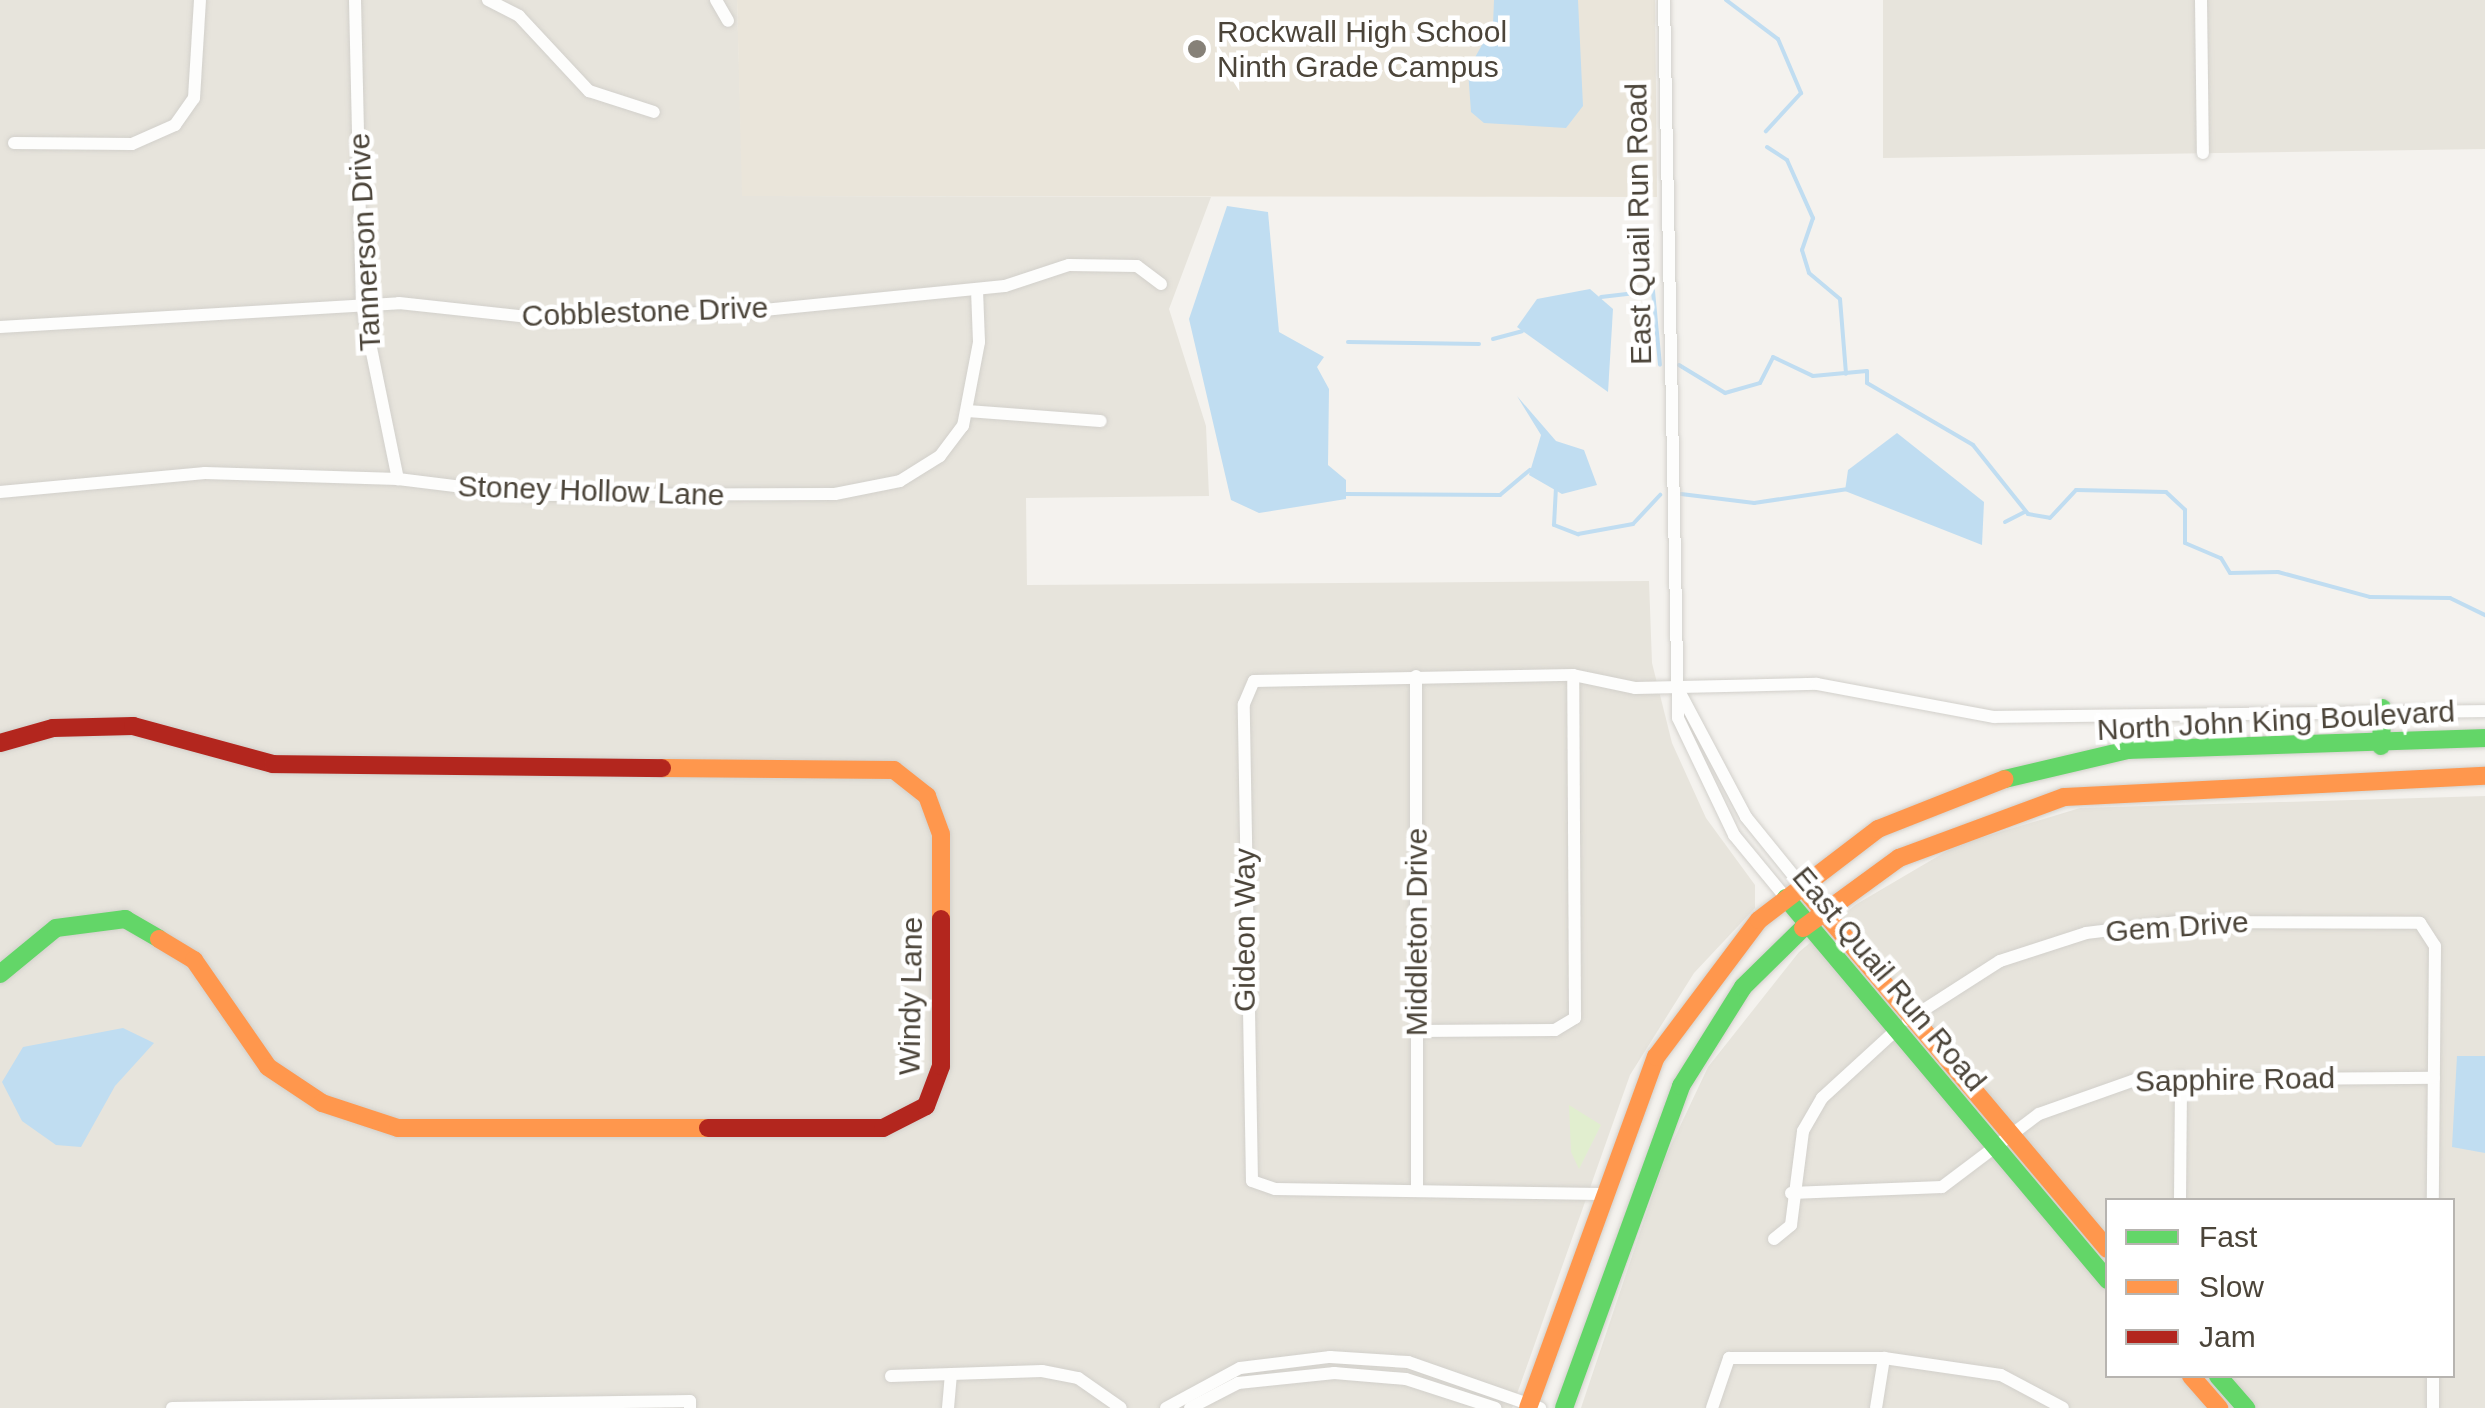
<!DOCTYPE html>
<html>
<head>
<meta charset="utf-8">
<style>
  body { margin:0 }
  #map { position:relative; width:2485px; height:1408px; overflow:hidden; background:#f4f2ee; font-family:Arial,sans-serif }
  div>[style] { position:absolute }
  .residential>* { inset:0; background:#e7e4dc }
  .education>* { inset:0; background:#eae5da }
  .green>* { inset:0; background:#e1eecf }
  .water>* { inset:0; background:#c0ddf1 }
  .stream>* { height:4px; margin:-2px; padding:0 2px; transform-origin:2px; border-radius:2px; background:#c0ddf1 }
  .roads { filter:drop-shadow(0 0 2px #d2d0cb) drop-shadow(0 0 2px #d2d0cb) }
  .street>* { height:12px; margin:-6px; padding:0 6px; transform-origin:6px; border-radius:6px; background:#fdfdfc }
  .fast>* { height:18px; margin:-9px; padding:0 9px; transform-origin:9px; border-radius:9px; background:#63d668 }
  .slow>* { height:18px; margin:-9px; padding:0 9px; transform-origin:9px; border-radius:9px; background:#ff974d }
  .jam>* { height:18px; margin:-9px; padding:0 9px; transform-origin:9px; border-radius:9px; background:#b3261e }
  .dots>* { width:28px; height:28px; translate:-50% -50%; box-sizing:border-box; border:5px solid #fff; border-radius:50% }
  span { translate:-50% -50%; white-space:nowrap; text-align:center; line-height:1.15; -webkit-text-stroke:9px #fff; paint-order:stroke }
  .poi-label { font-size:30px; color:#4b4439 }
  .left { translate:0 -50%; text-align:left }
  .street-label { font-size:30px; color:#4b4439 }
  .legend { position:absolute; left:2105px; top:1198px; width:350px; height:180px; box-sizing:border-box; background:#fff; border:2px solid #b7b4b0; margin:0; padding:12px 18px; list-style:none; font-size:30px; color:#4b4439 }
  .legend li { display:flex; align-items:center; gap:20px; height:50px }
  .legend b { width:50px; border:2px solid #b7b4b0 }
</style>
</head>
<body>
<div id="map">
  <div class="residential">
    <i style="clip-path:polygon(0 0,737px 0,743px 196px,1211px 197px,1169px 309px,1206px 426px,1209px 496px,1026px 498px,1027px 585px,1649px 581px,1652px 663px,1672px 743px,1706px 818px,1755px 885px,1755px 908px,1694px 973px,1630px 1075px,1512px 1408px,0 1408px)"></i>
    <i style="clip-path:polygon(1883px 0,2485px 0,2485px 149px,1883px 158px)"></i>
    <i style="clip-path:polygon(evenodd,2485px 796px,2485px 1408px,1581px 1408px,1665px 1158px,1708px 1067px,1799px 952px,1855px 905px,1957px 845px,2080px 808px,2485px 796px,2108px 1200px,2452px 1200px,2452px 1376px,2108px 1376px,2108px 1200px)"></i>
  </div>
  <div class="education">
    <i style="clip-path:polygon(737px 0,1655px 0,1657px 197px,742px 196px)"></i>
  </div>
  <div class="green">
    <i style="clip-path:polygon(1569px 1105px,1601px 1125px,1579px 1169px,1571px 1152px)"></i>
  </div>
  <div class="water">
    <i style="clip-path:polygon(1494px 0,1578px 0,1583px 106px,1566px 128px,1484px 123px,1471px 112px,1468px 70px,1493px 25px)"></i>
    <i style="clip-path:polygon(1227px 206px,1268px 212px,1279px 332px,1324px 357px,1317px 367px,1329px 389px,1328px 465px,1346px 480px,1346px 499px,1259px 513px,1231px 500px,1189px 319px)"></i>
    <i style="clip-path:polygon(1590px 289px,1613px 309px,1608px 392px,1517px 327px,1537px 299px)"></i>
    <i style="clip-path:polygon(1517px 396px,1556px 441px,1584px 450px,1597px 485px,1562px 494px,1529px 475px,1541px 435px)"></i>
    <i style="clip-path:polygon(1897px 433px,1984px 502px,1982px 545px,1845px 491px,1848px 470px)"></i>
    <i style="clip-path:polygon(123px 1028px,154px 1043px,115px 1086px,81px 1147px,56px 1145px,22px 1121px,2px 1082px,23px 1047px)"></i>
    <i style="clip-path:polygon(2457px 1056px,2485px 1056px,2485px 1153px,2452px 1147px)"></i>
  </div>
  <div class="stream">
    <i style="left:1726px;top:0;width:65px;rotate:36.9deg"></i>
    <i style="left:1778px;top:39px;width:59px;rotate:66.9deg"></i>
    <i style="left:1801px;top:93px;width:52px;rotate:132.6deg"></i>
    <i style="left:1767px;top:147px;width:24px;rotate:33deg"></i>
    <i style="left:1787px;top:160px;width:64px;rotate:65.9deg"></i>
    <i style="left:1813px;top:218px;width:34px;rotate:109deg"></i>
    <i style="left:1802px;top:250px;width:24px;rotate:73deg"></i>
    <i style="left:1809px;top:273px;width:40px;rotate:40deg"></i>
    <i style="left:1840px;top:299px;width:75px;rotate:85.4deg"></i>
    <i style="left:1601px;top:297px;width:52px;rotate:-6.6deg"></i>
    <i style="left:1653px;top:291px;width:74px;rotate:84.6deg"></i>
    <i style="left:1493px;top:339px;width:30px;rotate:-15deg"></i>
    <i style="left:1348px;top:342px;width:131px;rotate:0.9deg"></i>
    <i style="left:1679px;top:365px;width:54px;rotate:31.3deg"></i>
    <i style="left:1725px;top:393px;width:36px;rotate:-16deg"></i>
    <i style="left:1760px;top:383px;width:29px;rotate:-63deg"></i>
    <i style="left:1773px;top:357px;width:44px;rotate:25.4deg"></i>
    <i style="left:1813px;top:376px;width:54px;rotate:-5.3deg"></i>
    <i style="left:1867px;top:371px;width:12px;rotate:90deg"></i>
    <i style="left:1867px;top:383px;width:123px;rotate:30.3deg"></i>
    <i style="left:1973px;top:445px;width:88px;rotate:51.4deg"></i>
    <i style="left:2028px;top:514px;width:22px;rotate:10deg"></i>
    <i style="left:2050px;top:518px;width:38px;rotate:-47deg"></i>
    <i style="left:2076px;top:490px;width:90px;rotate:1.3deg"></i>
    <i style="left:2166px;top:492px;width:26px;rotate:43deg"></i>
    <i style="left:2185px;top:510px;width:33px;rotate:90deg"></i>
    <i style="left:2185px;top:543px;width:39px;rotate:23deg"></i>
    <i style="left:2221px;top:558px;width:17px;rotate:59deg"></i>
    <i style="left:2230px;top:573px;width:48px;rotate:-1.2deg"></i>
    <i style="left:2278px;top:572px;width:95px;rotate:15.2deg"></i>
    <i style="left:2370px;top:597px;width:80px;rotate:0.7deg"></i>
    <i style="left:2450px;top:598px;width:39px;rotate:26deg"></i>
    <i style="left:1556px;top:487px;width:38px;rotate:93deg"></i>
    <i style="left:1554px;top:525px;width:26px;rotate:21deg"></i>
    <i style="left:1578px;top:534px;width:56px;rotate:-10.3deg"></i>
    <i style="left:1633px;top:524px;width:40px;rotate:-47deg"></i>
    <i style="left:1346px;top:494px;width:154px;rotate:0.4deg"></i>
    <i style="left:1500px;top:495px;width:39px;rotate:-40deg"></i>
    <i style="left:1681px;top:494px;width:74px;rotate:7deg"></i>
    <i style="left:1754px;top:503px;width:95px;rotate:-8.5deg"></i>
    <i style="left:2005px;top:522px;width:22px;rotate:-27deg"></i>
  </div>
  <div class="roads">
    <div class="street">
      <i style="left:355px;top:0;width:304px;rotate:88.7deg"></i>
      <i style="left:362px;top:304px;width:179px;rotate:78.4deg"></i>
      <i style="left:488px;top:0;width:35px;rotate:27deg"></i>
      <i style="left:519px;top:16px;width:103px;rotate:47deg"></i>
      <i style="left:589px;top:91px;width:68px;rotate:17.9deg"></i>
      <i style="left:716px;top:0;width:24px;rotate:60deg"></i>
      <i style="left:1664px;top:0;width:718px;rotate:88.88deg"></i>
      <i style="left:1678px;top:718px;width:130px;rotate:64.4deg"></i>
      <i style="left:1734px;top:835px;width:82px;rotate:50.5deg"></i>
      <i style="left:2201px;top:0;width:153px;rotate:89.3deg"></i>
      <i style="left:14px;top:143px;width:118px;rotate:0.5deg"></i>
      <i style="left:132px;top:144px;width:47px;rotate:-23.8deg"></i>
      <i style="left:175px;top:125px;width:33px;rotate:-55deg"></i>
      <i style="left:194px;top:98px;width:98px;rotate:-86.5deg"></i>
      <i style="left:0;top:327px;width:400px;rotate:-3.4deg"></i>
      <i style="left:399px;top:303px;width:149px;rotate:6.2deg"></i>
      <i style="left:547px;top:319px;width:207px;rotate:-2.2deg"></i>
      <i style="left:754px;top:311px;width:252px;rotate:-5.7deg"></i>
      <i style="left:1005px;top:286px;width:67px;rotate:-18.2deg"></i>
      <i style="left:1069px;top:265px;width:68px;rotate:0.8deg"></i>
      <i style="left:1137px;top:266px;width:30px;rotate:37deg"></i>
      <i style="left:967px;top:411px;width:134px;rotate:4.3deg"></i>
      <i style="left:0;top:492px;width:206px;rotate:-5.3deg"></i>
      <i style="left:205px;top:473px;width:193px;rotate:1.8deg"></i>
      <i style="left:398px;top:479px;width:130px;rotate:7.1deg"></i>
      <i style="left:527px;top:495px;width:308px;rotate:-0.2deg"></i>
      <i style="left:835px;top:494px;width:66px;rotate:-11.3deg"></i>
      <i style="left:900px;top:481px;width:47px;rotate:-32deg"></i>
      <i style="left:940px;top:456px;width:38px;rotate:-53deg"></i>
      <i style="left:963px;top:426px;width:86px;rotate:-79.2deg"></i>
      <i style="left:979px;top:342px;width:53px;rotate:-92.2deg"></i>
      <i style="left:1416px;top:676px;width:513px;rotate:89.89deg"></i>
      <i style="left:1678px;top:689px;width:145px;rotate:62deg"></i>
      <i style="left:1746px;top:817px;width:87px;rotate:51deg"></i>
      <i style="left:1908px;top:1020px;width:109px;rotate:-32.7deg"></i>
      <i style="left:2000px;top:961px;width:90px;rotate:-18deg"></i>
      <i style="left:2086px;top:933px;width:92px;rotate:-6.9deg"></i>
      <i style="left:2177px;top:922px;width:243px;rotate:0.2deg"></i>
      <i style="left:2420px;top:923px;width:27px;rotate:57deg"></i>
      <i style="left:2435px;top:946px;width:254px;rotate:90.5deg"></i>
      <i style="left:1417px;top:1031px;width:138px;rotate:-0.4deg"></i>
      <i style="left:1555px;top:1030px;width:23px;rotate:-31deg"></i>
      <i style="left:1575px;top:1018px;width:343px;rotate:-90.3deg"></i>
      <i style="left:1791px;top:1193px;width:151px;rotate:-2.3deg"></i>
      <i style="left:1942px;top:1187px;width:121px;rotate:-37deg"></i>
      <i style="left:2039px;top:1114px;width:102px;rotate:-19.5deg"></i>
      <i style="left:2135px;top:1080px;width:299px;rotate:-0.4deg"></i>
      <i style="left:1600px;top:1194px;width:325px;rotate:-179.1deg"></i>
      <i style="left:1275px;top:1189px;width:24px;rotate:-161deg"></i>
      <i style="left:1252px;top:1181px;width:477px;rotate:-91deg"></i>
      <i style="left:1244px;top:704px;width:25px;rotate:-67deg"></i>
      <i style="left:1254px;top:681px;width:319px;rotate:-1.1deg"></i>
      <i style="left:1573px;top:675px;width:63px;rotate:11.8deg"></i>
      <i style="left:1635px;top:688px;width:182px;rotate:-1.3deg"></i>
      <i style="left:1817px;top:684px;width:180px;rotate:10.6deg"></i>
      <i style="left:1994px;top:717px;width:491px;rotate:-0.7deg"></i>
      <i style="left:2180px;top:1200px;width:123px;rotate:-89.5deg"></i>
      <i style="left:1774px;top:1239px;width:22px;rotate:-39deg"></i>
      <i style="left:1791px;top:1225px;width:95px;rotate:-82.7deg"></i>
      <i style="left:1803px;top:1131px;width:38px;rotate:-60deg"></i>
      <i style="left:1822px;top:1098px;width:96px;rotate:-42.5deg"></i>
      <i style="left:891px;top:1376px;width:151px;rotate:-1.9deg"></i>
      <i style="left:1042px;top:1371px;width:37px;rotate:11deg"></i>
      <i style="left:1078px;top:1378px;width:52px;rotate:34.9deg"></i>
      <i style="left:172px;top:1408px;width:518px;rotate:-0.77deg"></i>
      <i style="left:690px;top:1401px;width:7px;rotate:90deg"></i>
      <i style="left:948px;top:1408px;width:34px;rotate:-85deg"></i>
      <i style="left:1166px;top:1408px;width:84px;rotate:-28.4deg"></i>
      <i style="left:1240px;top:1368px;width:91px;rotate:-7deg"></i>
      <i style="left:1330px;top:1357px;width:78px;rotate:3.7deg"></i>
      <i style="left:1408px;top:1362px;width:140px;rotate:19.2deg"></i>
      <i style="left:1190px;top:1408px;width:54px;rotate:-27.5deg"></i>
      <i style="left:1238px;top:1383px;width:97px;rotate:-5.9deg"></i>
      <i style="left:1334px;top:1373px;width:72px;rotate:4.8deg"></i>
      <i style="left:1406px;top:1379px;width:94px;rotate:18deg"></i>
      <i style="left:1712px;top:1408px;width:53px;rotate:-71.2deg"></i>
      <i style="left:1729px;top:1358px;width:155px"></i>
      <i style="left:1884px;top:1358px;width:118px;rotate:8.3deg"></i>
      <i style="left:2001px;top:1375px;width:70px;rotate:28deg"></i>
      <i style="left:1876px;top:1408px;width:51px;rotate:-80.9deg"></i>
      <i style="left:2433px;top:1408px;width:32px;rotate:-90deg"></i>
    </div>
    <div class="fast">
      <i style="left:2381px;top:746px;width:38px;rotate:-88deg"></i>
      <i style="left:2005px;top:779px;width:126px;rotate:-13.3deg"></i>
      <i style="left:2128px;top:750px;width:357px;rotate:-1.9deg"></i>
      <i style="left:1786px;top:898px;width:500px;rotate:49.9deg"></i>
      <i style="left:0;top:974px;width:72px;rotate:-39.4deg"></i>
      <i style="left:56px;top:928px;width:70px;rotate:-7.4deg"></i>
      <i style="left:125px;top:919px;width:39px;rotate:30deg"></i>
      <i style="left:2218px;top:1376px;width:43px;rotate:48.8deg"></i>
      <i style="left:1564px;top:1408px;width:343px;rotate:-70deg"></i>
      <i style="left:1681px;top:1086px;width:117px;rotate:-57.9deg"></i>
      <i style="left:1743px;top:987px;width:84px;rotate:-44.5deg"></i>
    </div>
    <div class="slow">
      <i style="left:662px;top:768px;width:232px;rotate:0.5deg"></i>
      <i style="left:894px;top:770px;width:42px;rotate:38.2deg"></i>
      <i style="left:927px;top:796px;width:40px;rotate:69.8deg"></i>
      <i style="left:941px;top:834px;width:85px;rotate:90deg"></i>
      <i style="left:1801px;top:885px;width:476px;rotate:49.9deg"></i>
      <i style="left:1803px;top:928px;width:119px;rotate:-36.1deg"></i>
      <i style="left:1899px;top:858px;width:176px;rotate:-20.3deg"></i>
      <i style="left:2064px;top:797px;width:422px;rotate:-2.9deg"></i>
      <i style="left:159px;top:939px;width:41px;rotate:31deg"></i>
      <i style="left:194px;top:960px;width:130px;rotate:55.3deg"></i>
      <i style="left:268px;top:1067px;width:65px;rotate:33.7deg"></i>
      <i style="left:322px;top:1103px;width:80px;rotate:18.2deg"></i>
      <i style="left:398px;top:1128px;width:310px"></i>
      <i style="left:2191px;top:1376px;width:43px;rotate:48.8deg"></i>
      <i style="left:1528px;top:1408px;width:374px;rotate:-70deg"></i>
      <i style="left:1656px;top:1057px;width:171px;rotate:-53.1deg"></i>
      <i style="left:1759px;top:920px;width:150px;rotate:-37.4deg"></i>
      <i style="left:1878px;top:829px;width:136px;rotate:-21.5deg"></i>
    </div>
    <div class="jam">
      <i style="left:0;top:743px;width:55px;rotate:-15.8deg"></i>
      <i style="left:53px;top:728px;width:80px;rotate:-1.4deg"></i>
      <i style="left:133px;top:726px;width:145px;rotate:15.2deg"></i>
      <i style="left:273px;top:764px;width:389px;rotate:0.6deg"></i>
      <i style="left:708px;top:1128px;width:175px"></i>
      <i style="left:883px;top:1128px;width:48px;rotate:-27.1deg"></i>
      <i style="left:926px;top:1106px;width:43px;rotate:-69.4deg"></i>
      <i style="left:941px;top:1066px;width:147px;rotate:-90deg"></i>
    </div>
  </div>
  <div class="dots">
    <i style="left:1197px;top:49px;background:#868178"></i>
  </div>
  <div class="poi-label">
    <span class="left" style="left:1217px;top:49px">Rockwall High School<br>Ninth Grade Campus</span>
  </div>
  <div class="street-label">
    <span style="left:1639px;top:224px;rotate:-91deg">East Quail Run Road</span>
    <span style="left:365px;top:242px;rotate:-93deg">Tannerson Drive</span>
    <span style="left:645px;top:312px;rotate:-2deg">Cobblestone Drive</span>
    <span style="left:591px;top:491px;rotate:2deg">Stoney Hollow Lane</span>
    <span style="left:2276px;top:721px;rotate:-3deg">North John King Boulevard</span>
    <span style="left:2177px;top:927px;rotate:-4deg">Gem Drive</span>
    <span style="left:1245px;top:930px;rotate:-90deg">Gideon Way</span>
    <span style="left:1417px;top:932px;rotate:-90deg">Middleton Drive</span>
    <span style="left:1889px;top:979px;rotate:50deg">East Quail Run Road</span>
    <span style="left:911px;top:996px;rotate:-89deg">Windy Lane</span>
    <span style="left:2235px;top:1080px;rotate:-1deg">Sapphire Road</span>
  </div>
  <ul class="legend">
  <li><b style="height:12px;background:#63d668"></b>Fast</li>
  <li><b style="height:12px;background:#ff974d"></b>Slow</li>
  <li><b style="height:12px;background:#b3261e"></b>Jam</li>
  </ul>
</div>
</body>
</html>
